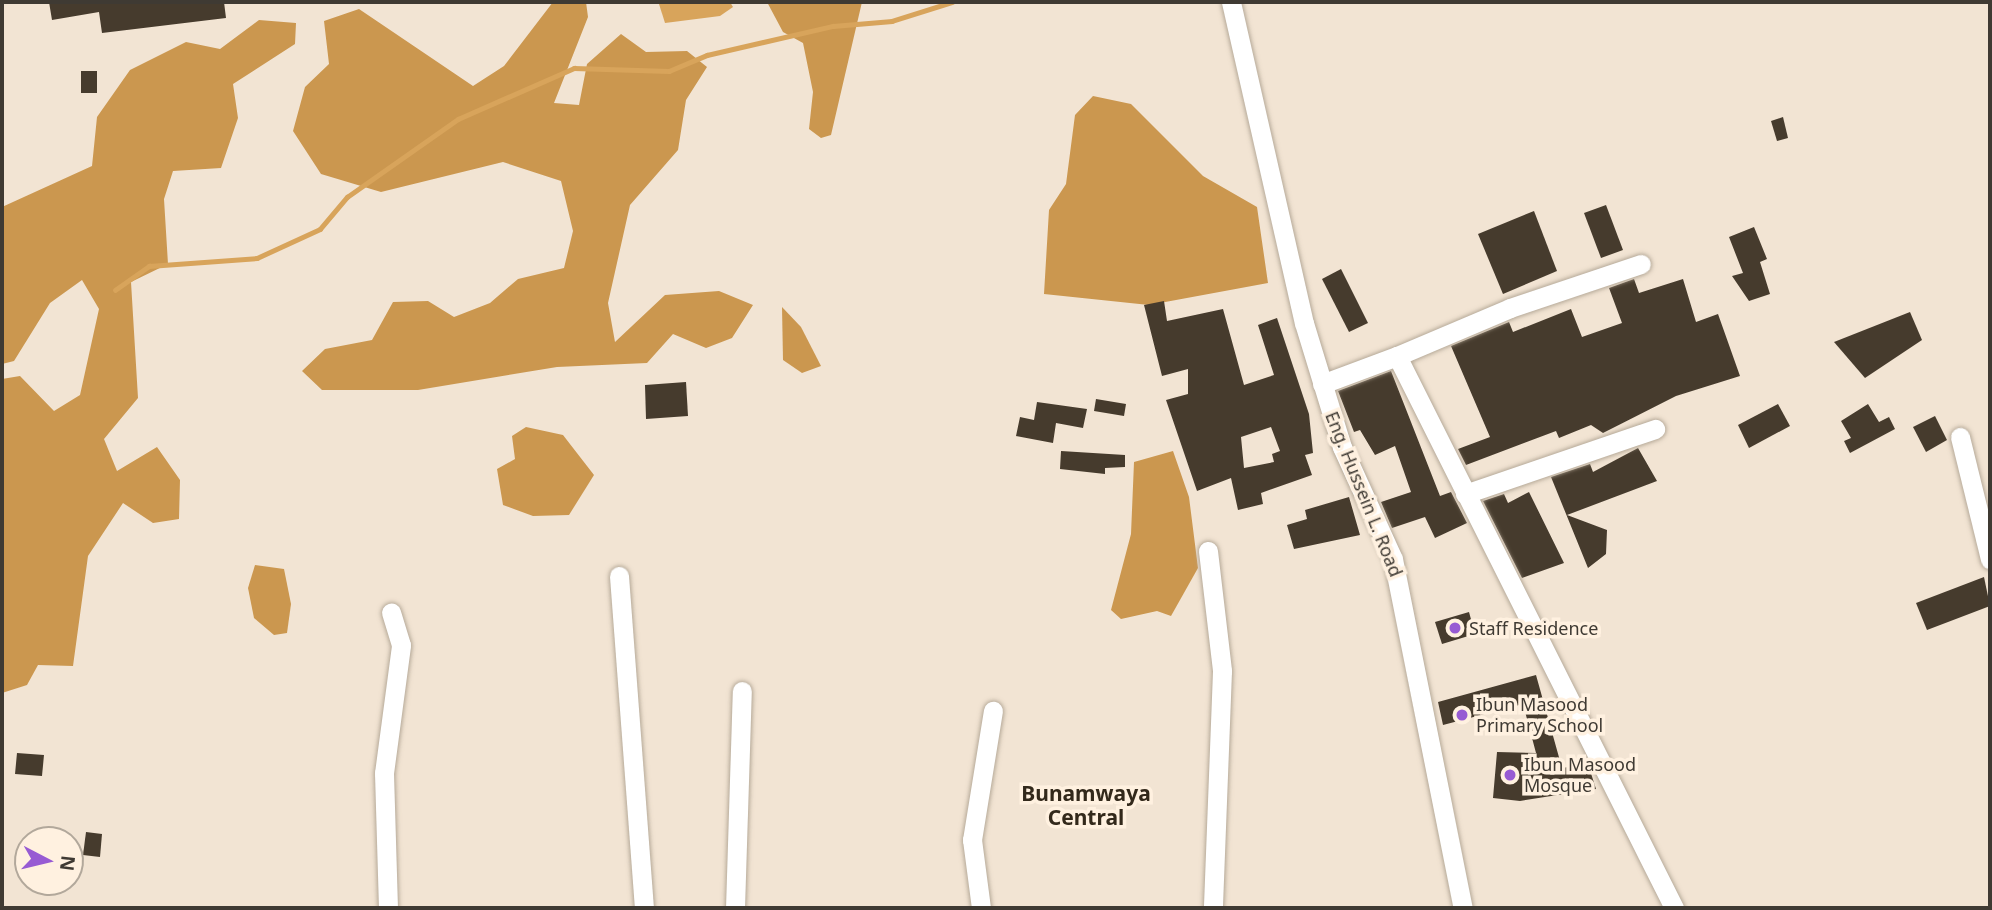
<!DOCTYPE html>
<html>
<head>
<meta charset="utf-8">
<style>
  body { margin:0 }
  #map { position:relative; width:1992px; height:910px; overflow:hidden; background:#f2e4d3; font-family:"Noto Sans",sans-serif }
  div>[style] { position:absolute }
  .forest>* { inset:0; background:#cb974f }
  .water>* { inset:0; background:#d8a45b }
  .stream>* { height:4.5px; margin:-2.25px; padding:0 2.25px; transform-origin:2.25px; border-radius:2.25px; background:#d8a45b }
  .building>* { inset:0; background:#463b2d }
  .roads { filter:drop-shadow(0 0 2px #b6aa99) drop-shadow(0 0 2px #b6aa99) }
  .street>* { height:19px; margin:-9.5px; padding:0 9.5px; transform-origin:9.5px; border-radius:9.5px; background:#fff }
  .dots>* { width:19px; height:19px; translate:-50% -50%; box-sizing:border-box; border:4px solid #fff1e0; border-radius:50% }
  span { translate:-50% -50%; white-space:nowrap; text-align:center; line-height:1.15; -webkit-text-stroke:7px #fff1e0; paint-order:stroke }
  .street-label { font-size:18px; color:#3f3a33 }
  .poi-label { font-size:18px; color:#3f3a33 }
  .left { translate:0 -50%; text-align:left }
  .quarter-label { font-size:21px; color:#33291b; font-weight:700 }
  .frame { position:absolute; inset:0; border:4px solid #3f3a33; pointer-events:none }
  .north { position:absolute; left:14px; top:826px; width:70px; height:70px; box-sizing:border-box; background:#fff1e0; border:2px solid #b2a89b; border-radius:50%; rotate:97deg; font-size:19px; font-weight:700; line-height:28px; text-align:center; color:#3f3a33 }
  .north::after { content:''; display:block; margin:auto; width:24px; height:32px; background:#975bd3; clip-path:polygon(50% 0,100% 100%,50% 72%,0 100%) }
</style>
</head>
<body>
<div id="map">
  <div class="forest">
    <i style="clip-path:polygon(553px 2px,586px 2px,588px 17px,554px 103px,579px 105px,587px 64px,621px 34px,646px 52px,687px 51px,707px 67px,686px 100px,678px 150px,630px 205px,608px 303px,615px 342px,665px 295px,719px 291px,753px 305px,732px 338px,706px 348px,673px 334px,647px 363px,557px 367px,418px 390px,322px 390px,302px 371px,325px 349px,372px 340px,393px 302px,428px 301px,454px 317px,490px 303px,518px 279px,564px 268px,573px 231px,561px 181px,503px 162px,381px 192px,321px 174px,293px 131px,305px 87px,329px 64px,324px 21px,359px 9px,473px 86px,504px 66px)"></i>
    <i style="clip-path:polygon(767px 2px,862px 2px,831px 135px,821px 138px,809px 129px,813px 92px,803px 43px,783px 32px)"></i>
    <i style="clip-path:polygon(259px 20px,296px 23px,295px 44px,233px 84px,238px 118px,221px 168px,173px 171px,164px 199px,168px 264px,131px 282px,138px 398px,104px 439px,117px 471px,157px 447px,180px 480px,179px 519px,153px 523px,123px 503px,88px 556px,73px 666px,38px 665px,27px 685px,2px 693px,2px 379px,20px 376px,54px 411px,80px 395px,99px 309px,82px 280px,50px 303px,14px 361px,2px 364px,2px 207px,92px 166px,97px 117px,130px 70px,186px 42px,220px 49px)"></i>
    <i style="clip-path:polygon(1093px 96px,1131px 104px,1203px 176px,1257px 207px,1268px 283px,1149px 305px,1044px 294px,1049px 210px,1066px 184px,1075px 115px)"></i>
    <i style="clip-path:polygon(782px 307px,801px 327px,821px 366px,802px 373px,783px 360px)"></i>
    <i style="clip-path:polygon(526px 427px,563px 435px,594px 475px,569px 515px,533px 516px,503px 505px,497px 469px,515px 459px,512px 436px)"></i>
    <i style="clip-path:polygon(1173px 451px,1189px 497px,1198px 568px,1171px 616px,1157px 611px,1121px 619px,1111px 610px,1131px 534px,1134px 462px)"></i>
    <i style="clip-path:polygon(255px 565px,284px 569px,291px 604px,287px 633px,274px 635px,254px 618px,248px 588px)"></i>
  </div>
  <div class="water">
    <i style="clip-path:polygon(730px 2px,733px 7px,720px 16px,665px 23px,659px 4px)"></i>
  </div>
  <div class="stream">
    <i style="left:115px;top:290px;width:42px;rotate:-35.2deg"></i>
    <i style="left:149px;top:266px;width:108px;rotate:-4.2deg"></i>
    <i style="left:257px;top:258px;width:69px;rotate:-24.7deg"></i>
    <i style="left:320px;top:229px;width:42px;rotate:-49.8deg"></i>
    <i style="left:347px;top:197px;width:136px;rotate:-35.1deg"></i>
    <i style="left:458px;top:119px;width:127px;rotate:-23.7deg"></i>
    <i style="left:574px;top:68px;width:95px;rotate:1.8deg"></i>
    <i style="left:669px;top:71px;width:41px;rotate:-22.8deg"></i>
    <i style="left:707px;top:55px;width:129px;rotate:-13deg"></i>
    <i style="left:833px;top:26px;width:59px;rotate:-4.8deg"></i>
    <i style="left:892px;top:21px;width:63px;rotate:-17.6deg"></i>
  </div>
  <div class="building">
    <i style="clip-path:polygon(49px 2px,224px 2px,226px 18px,102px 33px,99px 12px,52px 20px)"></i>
    <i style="clip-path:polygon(81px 71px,97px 71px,97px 93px,81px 93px)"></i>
    <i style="clip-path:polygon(1783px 117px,1788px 138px,1777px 141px,1771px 121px)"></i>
    <i style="clip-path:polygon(1606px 205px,1623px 250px,1601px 258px,1584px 213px)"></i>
    <i style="clip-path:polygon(1534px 211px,1557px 271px,1503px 294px,1478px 234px)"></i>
    <i style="clip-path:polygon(1754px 227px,1767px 259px,1760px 262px,1770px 294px,1749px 301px,1732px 276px,1743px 273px,1729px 237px)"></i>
    <i style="clip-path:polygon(1341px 269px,1368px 323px,1349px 332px,1322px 279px)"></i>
    <i style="clip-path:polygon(1634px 279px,1639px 293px,1683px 279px,1696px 322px,1718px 314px,1740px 376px,1676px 396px,1603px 433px,1591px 425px,1559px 438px,1556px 431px,1466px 465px,1458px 449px,1490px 437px,1451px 346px,1509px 322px,1513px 332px,1571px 309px,1582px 337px,1622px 323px,1609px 288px)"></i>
    <i style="clip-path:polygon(evenodd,1164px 301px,1167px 321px,1223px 309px,1244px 385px,1274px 375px,1258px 325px,1277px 318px,1309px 414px,1313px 453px,1305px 455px,1312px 475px,1261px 493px,1263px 504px,1238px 510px,1231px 478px,1197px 491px,1166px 400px,1188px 394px,1188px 369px,1162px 376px,1144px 305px,1164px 301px,1271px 427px,1280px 451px,1272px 454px,1274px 462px,1244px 468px,1241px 437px,1271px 427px)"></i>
    <i style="clip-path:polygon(1910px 312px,1922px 340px,1865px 378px,1834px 342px)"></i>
    <i style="clip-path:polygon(1391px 371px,1440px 496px,1451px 492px,1467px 523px,1435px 538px,1425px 517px,1392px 528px,1381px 502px,1411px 492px,1395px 446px,1375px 455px,1360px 430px,1354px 432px,1338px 391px)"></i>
    <i style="clip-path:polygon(686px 382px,688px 416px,646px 419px,645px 385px)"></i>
    <i style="clip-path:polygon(1096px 399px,1126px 404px,1124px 416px,1094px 411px)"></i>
    <i style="clip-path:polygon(1037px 402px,1087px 409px,1083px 428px,1056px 423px,1053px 443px,1016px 436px,1020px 417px,1034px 420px)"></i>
    <i style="clip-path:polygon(1778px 404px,1790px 426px,1749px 448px,1738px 425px)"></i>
    <i style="clip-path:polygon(1868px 404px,1879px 422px,1889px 417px,1895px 429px,1850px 453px,1844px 441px,1851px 438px,1841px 421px)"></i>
    <i style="clip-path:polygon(1935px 416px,1947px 440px,1926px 452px,1913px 427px)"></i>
    <i style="clip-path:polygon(1638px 448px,1657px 481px,1567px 515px,1607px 530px,1606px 554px,1588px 568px,1551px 477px,1590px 464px,1593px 472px)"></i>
    <i style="clip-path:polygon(1061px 451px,1125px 455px,1125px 467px,1105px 468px,1105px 474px,1060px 469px)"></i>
    <i style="clip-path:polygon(1529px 492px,1564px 563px,1522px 578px,1483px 501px,1504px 494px,1508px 503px)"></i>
    <i style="clip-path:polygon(1349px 497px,1360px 535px,1294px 549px,1287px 525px,1307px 519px,1305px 510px)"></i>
    <i style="clip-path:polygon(1984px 577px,1990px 606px,1927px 630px,1916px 603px)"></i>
    <i style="clip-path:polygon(1469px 612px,1475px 634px,1442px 644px,1435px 622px)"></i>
    <i style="clip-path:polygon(1536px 675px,1562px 768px,1588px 764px,1596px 789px,1520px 801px,1493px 798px,1497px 752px,1536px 753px,1523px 704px,1443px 725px,1438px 702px)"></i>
    <i style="clip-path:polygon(17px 753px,44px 755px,42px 776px,15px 774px)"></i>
    <i style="clip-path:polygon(86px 832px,102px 834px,100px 857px,83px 855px)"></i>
  </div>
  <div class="roads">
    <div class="street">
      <i style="left:1231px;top:2px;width:329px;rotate:77.2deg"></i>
      <i style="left:1304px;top:323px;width:130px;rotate:73deg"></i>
      <i style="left:1342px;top:447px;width:123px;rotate:65.5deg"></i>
      <i style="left:1393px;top:559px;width:356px;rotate:78.7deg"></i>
      <i style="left:1397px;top:356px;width:123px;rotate:-23deg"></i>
      <i style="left:1510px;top:308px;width:138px;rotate:-18.6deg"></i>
      <i style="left:1322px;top:384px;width:80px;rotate:-20.5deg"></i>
      <i style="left:1397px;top:356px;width:618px;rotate:63.35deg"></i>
      <i style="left:1960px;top:437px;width:126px;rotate:76.2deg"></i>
      <i style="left:1465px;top:494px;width:201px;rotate:-18.9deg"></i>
      <i style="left:1208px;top:551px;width:121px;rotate:83.3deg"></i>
      <i style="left:1222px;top:671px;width:237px;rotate:92.2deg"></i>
      <i style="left:619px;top:576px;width:333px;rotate:85.7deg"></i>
      <i style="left:388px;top:908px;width:135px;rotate:-91.7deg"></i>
      <i style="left:384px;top:773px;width:129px;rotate:-82.4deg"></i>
      <i style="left:401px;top:645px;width:34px;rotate:-107deg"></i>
      <i style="left:735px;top:908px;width:217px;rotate:-88.2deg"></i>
      <i style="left:981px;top:908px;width:69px;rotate:-97.5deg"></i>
      <i style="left:972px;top:840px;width:131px;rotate:-80.8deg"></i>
    </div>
  </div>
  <div class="dots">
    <i style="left:1455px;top:628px;background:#975bd3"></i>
    <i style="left:1462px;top:715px;background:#975bd3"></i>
    <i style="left:1510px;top:775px;background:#975bd3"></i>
  </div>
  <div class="street-label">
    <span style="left:1364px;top:494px;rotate:68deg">Eng. Hussein L. Road</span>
  </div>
  <div class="poi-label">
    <span class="left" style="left:1469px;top:628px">Staff Residence</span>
    <span class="left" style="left:1476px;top:715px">Ibun Masood<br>Primary School</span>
    <span class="left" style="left:1524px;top:775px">Ibun Masood<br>Mosque</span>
  </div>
  <div class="quarter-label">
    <span style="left:1086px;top:805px">Bunamwaya<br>Central</span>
  </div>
  <div class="frame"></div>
  <div class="north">N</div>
</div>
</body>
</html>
